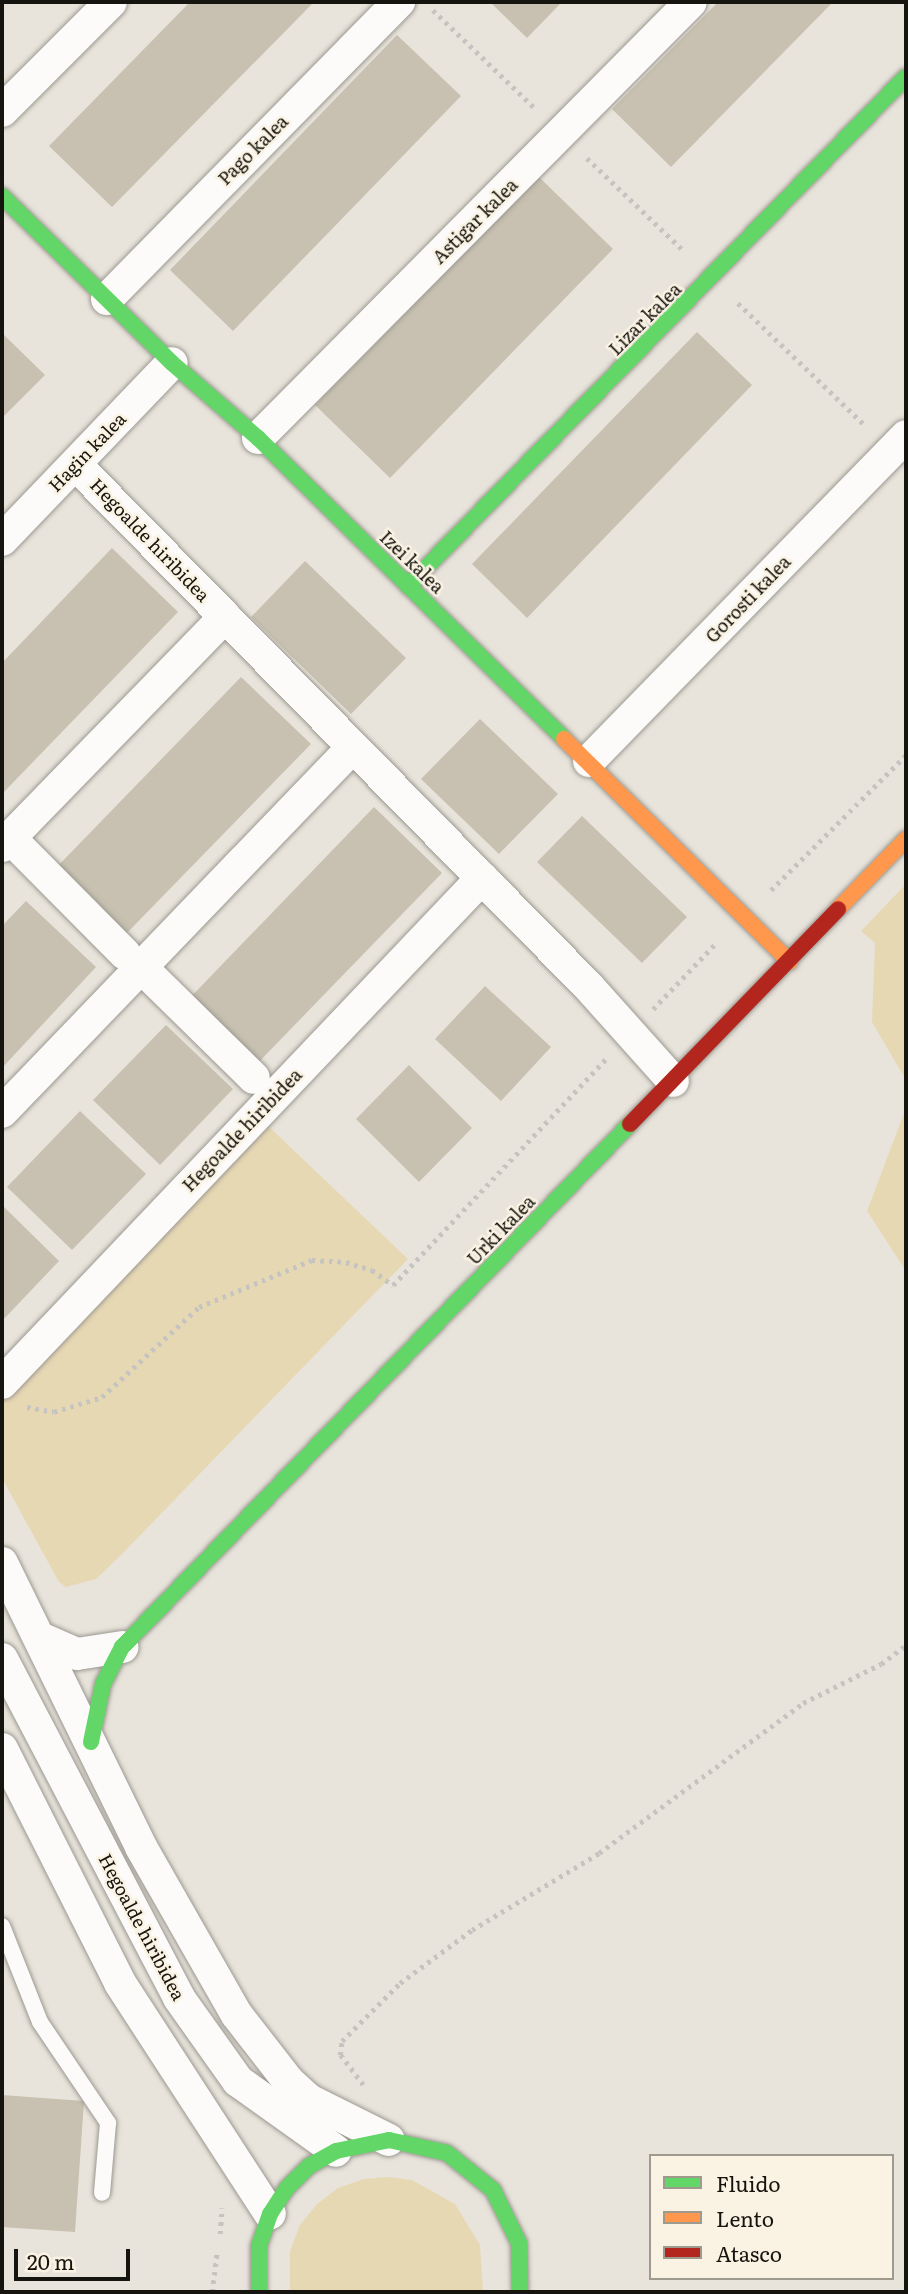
<!DOCTYPE html>
<html>
<head>
<meta charset="utf-8">
<style>
  body { margin:0 }
  #map { position:relative; width:908px; height:2294px; overflow:hidden; background:#e8e4db; font-family:Literata,serif }
  div>[style] { position:absolute }
  .green>* { inset:0; background:#e7d8b4 }
  .building>* { inset:0; background:#c8c1b1 }
  .path>* { height:4.5px; margin-top:-2.25px; transform-origin:0; background:repeating-linear-gradient(90deg,#c6c4c1 0 3.5px,transparent 0 8.5px) }
  .roads { filter:drop-shadow(0 0 2px #9c9992) drop-shadow(0 0 2px #9c9992) }
  .lane>* { height:16px; margin:-8px; padding:0 8px; transform-origin:8px; border-radius:8px; background:#fcfbfa }
  .street>* { height:32px; margin:-16px; padding:0 16px; transform-origin:16px; border-radius:16px; background:#fcfbfa }
  .fast>* { height:16px; margin:-8px; padding:0 8px; transform-origin:8px; border-radius:8px; background:#63d668 }
  .slow>* { height:16px; margin:-8px; padding:0 8px; transform-origin:8px; border-radius:8px; background:#ff974d }
  .jam>* { height:16px; margin:-8px; padding:0 8px; transform-origin:8px; border-radius:8px; background:#b3261e }
  span { translate:-50% -50%; white-space:nowrap; text-align:center; line-height:1.15; -webkit-text-stroke:5px #faf3e3; paint-order:stroke }
  .street-label { font-size:18px; color:#16140e }
  .frame { position:absolute; inset:0; border:4px solid #16140e; pointer-events:none }
  .legend { position:absolute; left:649px; top:2154px; width:245px; height:126px; box-sizing:border-box; background:#faf3e3; border:2px solid #9f9a8e; margin:0; padding:9px 12px; list-style:none; font-size:21px; color:#16140e }
  .legend li { display:flex; align-items:center; gap:14px; height:35px }
  .legend b { width:35px; border:2px solid #9f9a8e }
  .scale { position:absolute; left:14px; top:2249px; width:116px; height:32px; box-sizing:border-box; border:4px solid #16140e; border-top:0; padding-left:9px; font-size:21px; line-height:24px; white-space:nowrap; color:#16140e; -webkit-text-stroke:5px #faf3e3; paint-order:stroke }
</style>
</head>
<body>
<div id="map">
  <div class="green">
    <i style="clip-path:polygon(906px 884px,906px 1080px,872px 1022px,875px 943px,861px 931px)"></i>
    <i style="clip-path:polygon(906px 1108px,906px 1271px,867px 1211px)"></i>
    <i style="clip-path:polygon(266px 1124px,408px 1259px,122px 1554px,96px 1579px,66px 1587px,59px 1582px,2px 1478px,2px 1396px)"></i>
    <i style="clip-path:polygon(388px 2177px,412px 2180px,455px 2204px,480px 2245px,483px 2292px,290px 2292px,290px 2251px,300px 2225px,317px 2204px,338px 2188px,364px 2179px)"></i>
  </div>
  <div class="building">
    <i style="clip-path:polygon(190px 2px,314px 2px,112px 207px,49px 146px)"></i>
    <i style="clip-path:polygon(490px 2px,562px 2px,527px 38px)"></i>
    <i style="clip-path:polygon(718px 2px,833px 2px,671px 167px,612px 109px)"></i>
    <i style="clip-path:polygon(397px 35px,461px 96px,233px 331px,170px 270px)"></i>
    <i style="clip-path:polygon(539px 177px,613px 249px,390px 478px,315px 405px)"></i>
    <i style="clip-path:polygon(697px 332px,752px 385px,527px 618px,472px 564px)"></i>
    <i style="clip-path:polygon(2px 333px,45px 375px,2px 418px)"></i>
    <i style="clip-path:polygon(112px 548px,178px 612px,2px 794px,2px 663px)"></i>
    <i style="clip-path:polygon(305px 561px,406px 658px,351px 714px,251px 617px)"></i>
    <i style="clip-path:polygon(241px 677px,311px 744px,122px 938px,53px 871px)"></i>
    <i style="clip-path:polygon(480px 719px,558px 794px,499px 854px,421px 779px)"></i>
    <i style="clip-path:polygon(374px 807px,442px 873px,250px 1071px,183px 1005px)"></i>
    <i style="clip-path:polygon(582px 816px,687px 917px,642px 963px,537px 862px)"></i>
    <i style="clip-path:polygon(26px 901px,96px 967px,2px 1068px,2px 926px)"></i>
    <i style="clip-path:polygon(485px 986px,551px 1047px,501px 1101px,435px 1039px)"></i>
    <i style="clip-path:polygon(166px 1025px,233px 1089px,160px 1165px,93px 1100px)"></i>
    <i style="clip-path:polygon(409px 1065px,472px 1128px,419px 1182px,356px 1119px)"></i>
    <i style="clip-path:polygon(80px 1111px,146px 1174px,72px 1250px,7px 1187px)"></i>
    <i style="clip-path:polygon(2px 1205px,59px 1261px,2px 1321px)"></i>
    <i style="clip-path:polygon(2px 2095px,84px 2101px,75px 2232px,2px 2227px)"></i>
  </div>
  <div class="path">
    <i style="left:433px;top:10px;width:141px;rotate:43.9deg"></i>
    <i style="left:587px;top:158px;width:134px;rotate:43.8deg"></i>
    <i style="left:738px;top:303px;width:178px;rotate:43.9deg"></i>
    <i style="left:771px;top:890px;width:191px;rotate:-45deg"></i>
    <i style="left:653px;top:1009px;width:93px;rotate:-46.3deg"></i>
    <i style="left:27px;top:1407px;width:27px;rotate:10deg"></i>
    <i style="left:54px;top:1412px;width:50px;rotate:-17.4deg"></i>
    <i style="left:102px;top:1397px;width:132px;rotate:-42.9deg"></i>
    <i style="left:199px;top:1307px;width:122px;rotate:-22.6deg"></i>
    <i style="left:312px;top:1260px;width:34px;rotate:3deg"></i>
    <i style="left:346px;top:1262px;width:27px;rotate:17deg"></i>
    <i style="left:372px;top:1270px;width:26px;rotate:36deg"></i>
    <i style="left:393px;top:1285px;width:311px;rotate:-46.7deg"></i>
    <i style="left:363px;top:2085px;width:38px;rotate:-127deg"></i>
    <i style="left:340px;top:2055px;width:14px;rotate:-82deg"></i>
    <i style="left:342px;top:2041px;width:82px;rotate:-45deg"></i>
    <i style="left:400px;top:1983px;width:89px;rotate:-36.4deg"></i>
    <i style="left:472px;top:1930px;width:149px;rotate:-31.2deg"></i>
    <i style="left:599px;top:1853px;width:253px;rotate:-36.3deg"></i>
    <i style="left:803px;top:1703px;width:87px;rotate:-26.6deg"></i>
    <i style="left:881px;top:1664px;width:31px;rotate:-37deg"></i>
    <i style="left:220px;top:2234px;width:26px;rotate:-86deg"></i>
    <i style="left:212px;top:2292px;width:39px;rotate:-83deg"></i>
  </div>
  <div class="roads">
    <div class="lane">
      <i style="left:2px;top:1926px;width:103px;rotate:68.4deg"></i>
      <i style="left:40px;top:2022px;width:122px;rotate:56deg"></i>
      <i style="left:108px;top:2123px;width:70px;rotate:94.9deg"></i>
    </div>
    <div class="street">
      <i style="left:2px;top:111px;width:154px;rotate:-45deg"></i>
      <i style="left:107px;top:299px;width:417px;rotate:-45.5deg"></i>
      <i style="left:258px;top:438px;width:614px;rotate:-45.2deg"></i>
      <i style="left:75px;top:464px;width:733px;rotate:45.5deg"></i>
      <i style="left:589px;top:987px;width:126px;rotate:48.2deg"></i>
      <i style="left:2px;top:540px;width:245px;rotate:-46.2deg"></i>
      <i style="left:589px;top:761px;width:454px;rotate:-45.7deg"></i>
      <i style="left:10px;top:838px;width:163px;rotate:45.2deg"></i>
      <i style="left:2px;top:846px;width:320px;rotate:-45.8deg"></i>
      <i style="left:141px;top:967px;width:158px;rotate:44.5deg"></i>
      <i style="left:2px;top:1112px;width:506px;rotate:-46.12deg"></i>
      <i style="left:2px;top:1383px;width:697px;rotate:-46.45deg"></i>
      <i style="left:2px;top:1563px;width:316px;rotate:63.9deg"></i>
      <i style="left:141px;top:1847px;width:193px;rotate:60.3deg"></i>
      <i style="left:237px;top:2015px;width:85px;rotate:52.2deg"></i>
      <i style="left:289px;top:2082px;width:27px;rotate:42deg"></i>
      <i style="left:309px;top:2100px;width:89px;rotate:26.6deg"></i>
      <i style="left:40px;top:1638px;width:40px;rotate:23.4deg"></i>
      <i style="left:77px;top:1654px;width:46px;rotate:-8.8deg"></i>
      <i style="left:2px;top:1659px;width:382px;rotate:62.4deg"></i>
      <i style="left:179px;top:1998px;width:102px;rotate:54.6deg"></i>
      <i style="left:238px;top:2081px;width:120px;rotate:35.5deg"></i>
      <i style="left:2px;top:1749px;width:262px;rotate:63.2deg"></i>
      <i style="left:120px;top:1983px;width:275px;rotate:57deg"></i>
    </div>
    <div class="fast">
      <i style="left:2px;top:196px;width:238px;rotate:44.5deg"></i>
      <i style="left:172px;top:363px;width:114px;rotate:41.1deg"></i>
      <i style="left:258px;top:438px;width:429px;rotate:44.5deg"></i>
      <i style="left:408px;top:586px;width:712px;rotate:-45.63deg"></i>
      <i style="left:91px;top:1742px;width:59px;rotate:-78.3deg"></i>
      <i style="left:103px;top:1684px;width:42px;rotate:-62.8deg"></i>
      <i style="left:122px;top:1647px;width:729px;rotate:-45.83deg"></i>
      <i style="left:259px;top:2292px;width:46px;rotate:-90deg"></i>
      <i style="left:259px;top:2246px;width:34px;rotate:-71deg"></i>
      <i style="left:270px;top:2214px;width:31px;rotate:-57deg"></i>
      <i style="left:287px;top:2188px;width:31px;rotate:-45deg"></i>
      <i style="left:309px;top:2166px;width:31px;rotate:-29deg"></i>
      <i style="left:336px;top:2151px;width:54px;rotate:-11.7deg"></i>
      <i style="left:389px;top:2140px;width:59px;rotate:12.6deg"></i>
      <i style="left:447px;top:2153px;width:59px;rotate:38.8deg"></i>
      <i style="left:493px;top:2190px;width:59px;rotate:63.9deg"></i>
      <i style="left:519px;top:2243px;width:49px;rotate:88.8deg"></i>
    </div>
    <div class="slow">
      <i style="left:564px;top:739px;width:317px;rotate:44.6deg"></i>
      <i style="left:838px;top:909px;width:98px;rotate:-45.8deg"></i>
    </div>
    <div class="jam">
      <i style="left:630px;top:1124px;width:299px;rotate:-45.9deg"></i>
    </div>
  </div>
  <div class="street-label">
    <span style="left:253px;top:150px;rotate:-45deg">Pago kalea</span>
    <span style="left:475px;top:221px;rotate:-45deg">Astigar kalea</span>
    <span style="left:645px;top:319px;rotate:-45deg">Lizar kalea</span>
    <span style="left:87px;top:452px;rotate:-46deg">Hagin kalea</span>
    <span style="left:150px;top:540px;rotate:46deg">Hegoalde hiribidea</span>
    <span style="left:412px;top:562px;rotate:44deg">Izei kalea</span>
    <span style="left:748px;top:599px;rotate:-46deg">Gorosti kalea</span>
    <span style="left:242px;top:1130px;rotate:-46deg">Hegoalde hiribidea</span>
    <span style="left:501px;top:1230px;rotate:-46deg">Urki kalea</span>
    <span style="left:142px;top:1927px;rotate:62deg">Hegoalde hiribidea</span>
  </div>
  <div class="frame"></div>
  <ul class="legend">
  <li><b style="height:9px;background:#63d668"></b>Fluido</li>
  <li><b style="height:9px;background:#ff974d"></b>Lento</li>
  <li><b style="height:9px;background:#b3261e"></b>Atasco</li>
  </ul>
  <div class="scale">20 m</div>
</div>
</body>
</html>
